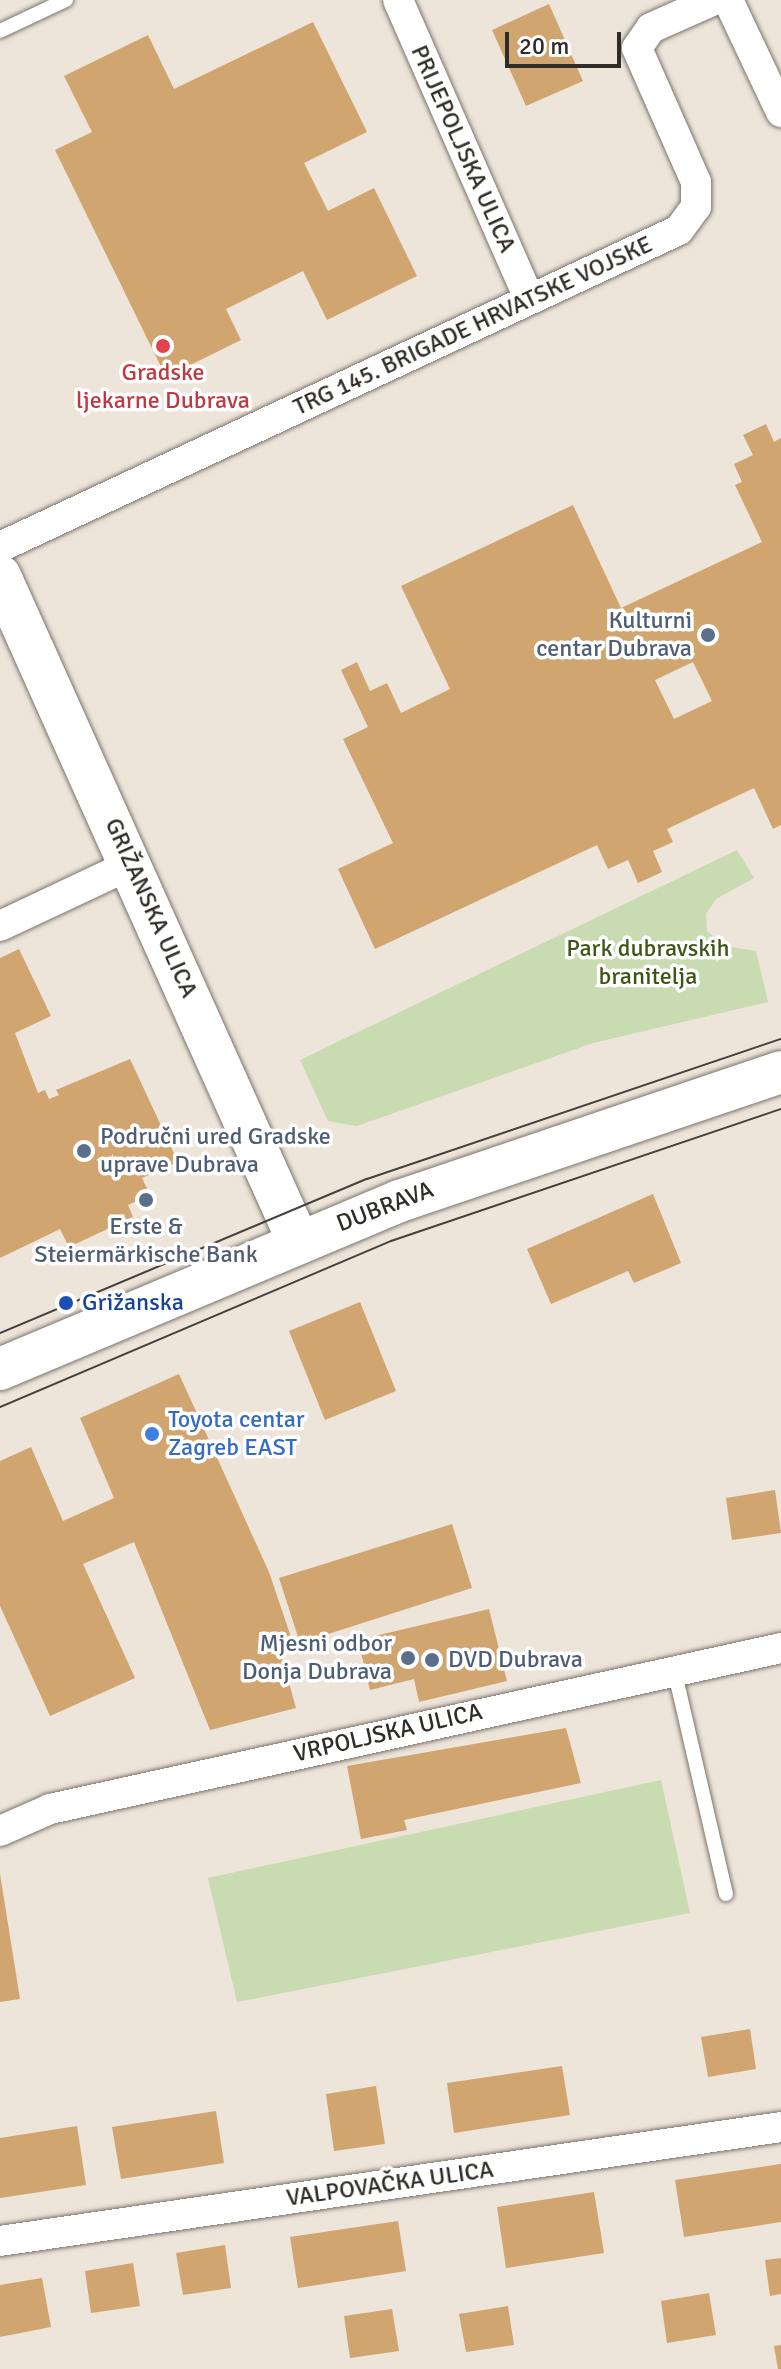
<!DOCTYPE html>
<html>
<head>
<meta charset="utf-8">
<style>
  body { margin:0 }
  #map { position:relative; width:781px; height:2369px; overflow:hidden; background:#ede4da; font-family:Signika,sans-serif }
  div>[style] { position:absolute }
  .green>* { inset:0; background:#c9dbb1 }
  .building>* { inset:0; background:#d1a56f }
  .roads { filter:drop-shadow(0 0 2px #7c746b) drop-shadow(0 0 2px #7c746b) }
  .lane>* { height:14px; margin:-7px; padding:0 7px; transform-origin:7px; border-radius:7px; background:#fff }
  .street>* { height:30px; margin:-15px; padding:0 15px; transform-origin:15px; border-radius:15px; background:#fff }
  .secondary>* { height:42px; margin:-21px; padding:0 21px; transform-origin:21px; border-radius:21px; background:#fff }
  .tram>* { height:2px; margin:-1px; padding:0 1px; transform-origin:1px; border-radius:1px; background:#45413c }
  .dots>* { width:22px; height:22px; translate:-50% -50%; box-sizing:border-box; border:4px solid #fff; border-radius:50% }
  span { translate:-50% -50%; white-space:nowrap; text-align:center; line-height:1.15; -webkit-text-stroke:7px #fff; paint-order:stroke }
  .street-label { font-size:24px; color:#2f2c28 }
  .health-label { font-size:24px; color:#be3a42 }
  .service-label { font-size:24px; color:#4e5e75 }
  .right { translate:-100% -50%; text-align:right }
  .left { translate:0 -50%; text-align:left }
  .park-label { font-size:24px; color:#3f5514 }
  .transit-label { font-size:24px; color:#164399 }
  .shop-label { font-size:24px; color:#366cbe }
  .scale { position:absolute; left:505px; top:32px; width:116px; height:36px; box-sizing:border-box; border:4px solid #2f2c28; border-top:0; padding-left:10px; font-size:24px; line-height:28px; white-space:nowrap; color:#2f2c28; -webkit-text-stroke:6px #fff; paint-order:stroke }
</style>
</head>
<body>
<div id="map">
  <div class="green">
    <i style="clip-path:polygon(737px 850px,754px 878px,716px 899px,706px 914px,707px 931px,725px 946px,756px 951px,768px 1002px,593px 1043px,357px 1126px,328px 1121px,300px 1060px)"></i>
    <i style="clip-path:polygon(661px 1780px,690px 1913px,237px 2002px,208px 1878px)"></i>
  </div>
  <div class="building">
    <i style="clip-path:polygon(549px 4px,583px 81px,526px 106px,492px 30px)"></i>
    <i style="clip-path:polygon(313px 22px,367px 132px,304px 163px,328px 211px,374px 188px,417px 276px,327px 320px,303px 271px,226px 309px,241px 340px,166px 377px,55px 150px,92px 132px,64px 76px,148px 35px,174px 89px)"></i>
    <i style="clip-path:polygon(evenodd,766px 424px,774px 442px,781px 438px,781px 825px,773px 829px,754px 788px,667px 829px,673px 842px,653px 851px,662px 872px,638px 883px,628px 860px,608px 869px,597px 845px,375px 949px,338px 869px,393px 843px,343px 739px,368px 727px,341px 670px,357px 662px,370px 691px,387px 683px,401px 713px,450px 689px,401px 586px,573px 505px,621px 608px,762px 542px,735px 485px,742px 482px,734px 464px,753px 455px,743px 435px,766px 424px,693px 662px,712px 701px,674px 719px,655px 680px,693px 662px)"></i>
    <i style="clip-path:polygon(19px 949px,51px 1016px,15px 1033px,38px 1093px,45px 1090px,49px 1099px,59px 1095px,56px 1090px,130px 1059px,178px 1162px,142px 1178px,150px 1195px,128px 1205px,133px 1217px,69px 1247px,60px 1229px,0 1258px,0 958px)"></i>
    <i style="clip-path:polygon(653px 1194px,681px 1263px,634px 1283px,628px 1271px,551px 1304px,527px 1249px)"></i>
    <i style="clip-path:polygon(360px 1302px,396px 1391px,325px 1420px,289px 1331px)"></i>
    <i style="clip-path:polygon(179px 1374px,269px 1572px,293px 1643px,279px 1647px,296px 1708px,210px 1730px,134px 1542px,83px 1564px,135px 1678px,50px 1716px,0 1606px,0 1461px,31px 1447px,63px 1521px,114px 1498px,80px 1418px)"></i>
    <i style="clip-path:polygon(775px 1490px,781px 1533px,732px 1540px,726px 1498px)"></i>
    <i style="clip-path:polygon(452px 1524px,472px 1588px,300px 1643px,279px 1578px)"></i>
    <i style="clip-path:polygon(489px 1609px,507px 1681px,419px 1702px,414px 1679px,370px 1690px,358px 1640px)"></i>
    <i style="clip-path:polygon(566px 1728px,581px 1783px,404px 1820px,407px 1830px,361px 1839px,347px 1766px)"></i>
    <i style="clip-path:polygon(0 1874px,20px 1999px,0 2002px)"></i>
    <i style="clip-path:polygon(750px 2029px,756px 2069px,708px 2077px,701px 2037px)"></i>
    <i style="clip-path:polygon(562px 2066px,570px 2115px,454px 2133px,447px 2083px)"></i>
    <i style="clip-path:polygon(376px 2086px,385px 2144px,334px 2151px,326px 2094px)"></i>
    <i style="clip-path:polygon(216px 2111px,224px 2163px,121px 2179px,112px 2127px)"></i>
    <i style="clip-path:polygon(77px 2126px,86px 2185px,0 2198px,0 2138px)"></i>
    <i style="clip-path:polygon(781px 2164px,781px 2222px,684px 2237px,675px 2180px)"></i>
    <i style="clip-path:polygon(594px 2192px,604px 2253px,506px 2268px,497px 2207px)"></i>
    <i style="clip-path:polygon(398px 2221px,406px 2271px,298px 2288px,290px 2237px)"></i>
    <i style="clip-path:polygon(225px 2245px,231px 2288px,183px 2295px,176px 2253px)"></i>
    <i style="clip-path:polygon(781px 2258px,781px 2294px,770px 2296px,765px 2260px)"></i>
    <i style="clip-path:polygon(133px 2263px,140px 2306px,91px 2313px,85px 2271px)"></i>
    <i style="clip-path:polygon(42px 2278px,51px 2327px,0 2337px,0 2285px)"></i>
    <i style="clip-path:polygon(709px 2293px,716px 2335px,667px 2343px,661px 2301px)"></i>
    <i style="clip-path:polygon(508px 2306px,514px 2345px,466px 2352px,459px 2314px)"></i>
    <i style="clip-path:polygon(392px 2309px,399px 2351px,350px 2358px,344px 2316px)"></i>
    <i style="clip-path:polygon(781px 2345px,781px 2369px,778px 2369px,774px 2346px)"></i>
  </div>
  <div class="roads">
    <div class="lane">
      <i style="left:0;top:31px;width:73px;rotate:-25.2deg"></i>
      <i style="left:674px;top:1669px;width:231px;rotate:77deg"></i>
    </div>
    <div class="street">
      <i style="left:398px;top:0;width:326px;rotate:66.3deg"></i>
      <i style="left:728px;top:0;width:124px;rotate:64.7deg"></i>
      <i style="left:0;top:547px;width:749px;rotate:-25.03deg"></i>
      <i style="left:679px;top:230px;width:29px;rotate:-54deg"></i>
      <i style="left:696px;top:207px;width:25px;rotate:-90deg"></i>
      <i style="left:696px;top:182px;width:146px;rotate:-113.8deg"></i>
      <i style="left:637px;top:48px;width:24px;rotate:-55deg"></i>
      <i style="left:651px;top:28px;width:69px;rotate:-24deg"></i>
      <i style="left:0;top:926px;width:146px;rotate:-25.2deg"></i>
      <i style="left:0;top:1831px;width:55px;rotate:-23.7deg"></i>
      <i style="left:50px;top:1809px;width:749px;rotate:-12.42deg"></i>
      <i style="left:0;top:2241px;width:789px;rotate:-8.3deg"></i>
    </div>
    <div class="secondary">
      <i style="left:0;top:576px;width:729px;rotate:65.86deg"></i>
      <i style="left:0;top:1369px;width:434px;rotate:-22.8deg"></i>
      <i style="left:400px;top:1201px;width:402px;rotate:-18.7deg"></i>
    </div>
  </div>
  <div class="tram">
    <i style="left:0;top:1333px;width:398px;rotate:-22.8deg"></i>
    <i style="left:367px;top:1179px;width:437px;rotate:-18.7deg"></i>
    <i style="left:0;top:1407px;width:425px;rotate:-23deg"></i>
    <i style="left:391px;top:1241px;width:412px;rotate:-18.7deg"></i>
  </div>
  <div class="dots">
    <i style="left:163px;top:346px;background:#e0444e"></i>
    <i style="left:708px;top:635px;background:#5c6f8a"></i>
    <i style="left:84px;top:1151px;background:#5c6f8a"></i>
    <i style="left:146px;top:1200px;background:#5c6f8a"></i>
    <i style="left:66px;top:1303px;background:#1a4fb4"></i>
    <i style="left:152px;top:1434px;background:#3f7fe0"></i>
    <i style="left:408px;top:1658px;background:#5c6f8a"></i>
    <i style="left:432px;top:1660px;background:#5c6f8a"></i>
  </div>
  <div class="street-label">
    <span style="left:463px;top:149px;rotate:66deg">PRIJEPOLJSKA ULICA</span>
    <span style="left:473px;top:326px;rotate:-25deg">TRG 145. BRIGADE HRVATSKE VOJSKE</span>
    <span style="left:151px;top:908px;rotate:66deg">GRIŽANSKA ULICA</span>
    <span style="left:385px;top:1207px;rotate:-21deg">DUBRAVA</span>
    <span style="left:388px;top:1733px;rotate:-13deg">VRPOLJSKA ULICA</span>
    <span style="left:390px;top:2184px;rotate:-8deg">VALPOVAČKA ULICA</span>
  </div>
  <div class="health-label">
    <span style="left:163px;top:387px">Gradske<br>ljekarne Dubrava</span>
  </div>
  <div class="service-label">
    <span class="right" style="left:692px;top:635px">Kulturni<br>centar Dubrava</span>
    <span class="left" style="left:100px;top:1151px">Područni ured Gradske<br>uprave Dubrava</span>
    <span style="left:146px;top:1241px">Erste &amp;<br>Steiermärkische Bank</span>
    <span class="right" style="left:392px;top:1658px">Mjesni odbor<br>Donja Dubrava</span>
    <span class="left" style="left:448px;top:1660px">DVD Dubrava</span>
  </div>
  <div class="park-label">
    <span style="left:648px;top:963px">Park dubravskih<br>branitelja</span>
  </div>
  <div class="transit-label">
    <span class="left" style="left:82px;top:1303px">Grižanska</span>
  </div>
  <div class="shop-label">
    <span class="left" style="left:168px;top:1434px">Toyota centar<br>Zagreb EAST</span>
  </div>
  <div class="scale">20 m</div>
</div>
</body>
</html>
